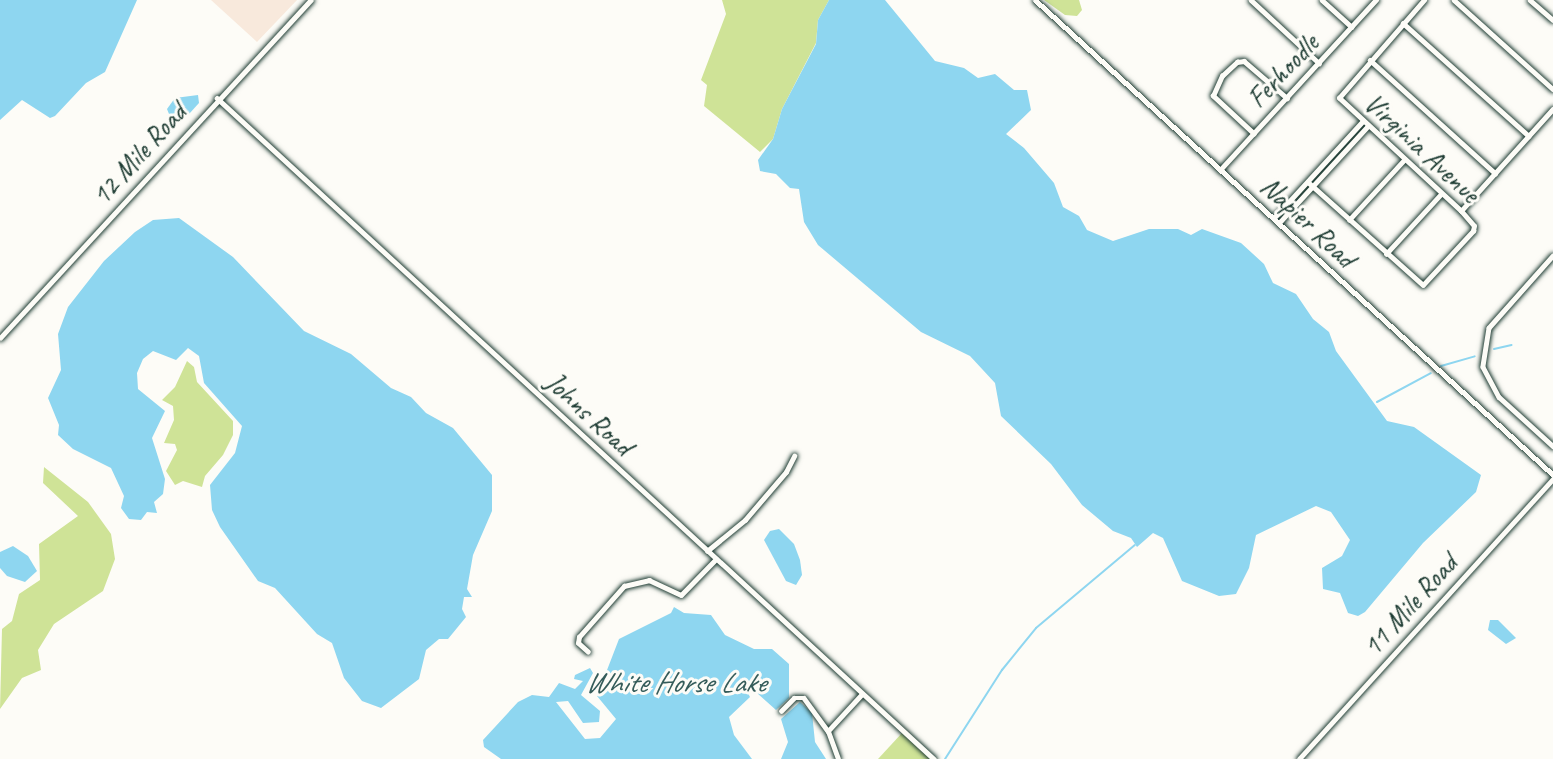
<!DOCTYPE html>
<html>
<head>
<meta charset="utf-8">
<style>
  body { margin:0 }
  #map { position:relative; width:1553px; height:759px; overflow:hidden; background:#fdfcf7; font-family:Caveat,sans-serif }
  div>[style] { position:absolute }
  .built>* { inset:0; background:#f8e9dc }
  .green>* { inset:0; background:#cfe397 }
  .water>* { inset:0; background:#8ed6f0 }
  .stream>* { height:2px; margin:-1px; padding:0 1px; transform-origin:1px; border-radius:1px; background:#8ed6f0 }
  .roads { filter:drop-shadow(0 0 2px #1f3d34) drop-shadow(0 0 2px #1f3d34) }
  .minor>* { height:4.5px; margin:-2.25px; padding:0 2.25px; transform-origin:2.25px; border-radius:2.25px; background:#fdfcf7 }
  .tertiary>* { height:5px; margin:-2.5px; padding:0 2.5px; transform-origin:2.5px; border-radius:2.5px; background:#fdfcf7 }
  span { translate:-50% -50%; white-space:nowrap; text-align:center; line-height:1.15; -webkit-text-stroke:6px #fdfcf7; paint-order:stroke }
  .street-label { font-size:28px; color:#1f3d34 }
  .water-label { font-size:30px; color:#355c5a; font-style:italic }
</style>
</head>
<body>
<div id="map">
  <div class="built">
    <i style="clip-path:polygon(211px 0,297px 0,257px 42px)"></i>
  </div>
  <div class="green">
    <i style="clip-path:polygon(722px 0,829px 0,818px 20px,816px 43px,782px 109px,773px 139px,760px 152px,704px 106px,707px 85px,701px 80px,726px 14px)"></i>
    <i style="clip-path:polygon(1044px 0,1079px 0,1082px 10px,1077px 16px,1065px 15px)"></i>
    <i style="clip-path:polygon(187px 361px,194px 367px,197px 382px,233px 421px,233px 435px,223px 455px,205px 476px,202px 487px,183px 481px,175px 485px,166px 471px,177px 450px,175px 444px,164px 443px,174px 420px,173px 406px,162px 400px,175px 387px)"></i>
    <i style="clip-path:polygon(44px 467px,88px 502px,111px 534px,115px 559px,103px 591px,54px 624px,38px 650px,41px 670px,22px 678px,0 709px,2px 629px,12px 621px,19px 594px,40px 580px,39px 544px,78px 516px,43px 483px)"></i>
    <i style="clip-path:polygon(902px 733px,930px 759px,878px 759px)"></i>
  </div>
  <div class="water">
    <i style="clip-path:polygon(0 0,137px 0,105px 72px,86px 83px,55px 116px,50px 118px,22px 100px,0 120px)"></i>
    <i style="clip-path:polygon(829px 0,885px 0,935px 61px,964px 68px,978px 78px,995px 74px,1014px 90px,1027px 90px,1031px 110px,1006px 134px,1024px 148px,1054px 183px,1063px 207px,1079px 216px,1087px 230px,1113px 241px,1149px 229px,1178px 229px,1191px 235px,1202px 229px,1241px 243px,1264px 264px,1273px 283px,1296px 294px,1313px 319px,1329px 332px,1336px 351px,1387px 421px,1414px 427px,1481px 475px,1476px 492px,1423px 543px,1365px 612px,1358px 616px,1348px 613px,1340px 593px,1323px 589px,1322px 568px,1342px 556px,1350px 540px,1331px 512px,1316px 506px,1256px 535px,1249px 568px,1236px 594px,1219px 596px,1182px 581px,1163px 538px,1153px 533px,1137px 547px,1131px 538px,1113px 531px,1082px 505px,1051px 464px,1001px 416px,995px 383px,970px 356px,921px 332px,818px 245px,804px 222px,799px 189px,790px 188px,776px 174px,760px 171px,758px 160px,773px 139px,782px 109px,816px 44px,818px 20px)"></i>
    <i style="clip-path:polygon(198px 95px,199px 103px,189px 114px,169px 114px,167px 109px,175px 98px)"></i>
    <i style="clip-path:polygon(179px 218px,233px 257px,304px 331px,351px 354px,391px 388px,411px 397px,426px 413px,453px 428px,492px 475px,492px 511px,473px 555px,467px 589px,472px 597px,464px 597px,462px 609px,466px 617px,448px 639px,439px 639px,426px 650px,419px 679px,381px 708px,362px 701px,344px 678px,332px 643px,317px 634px,275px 588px,258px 581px,220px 527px,212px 510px,210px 485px,235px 453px,242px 426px,204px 383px,199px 356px,188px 348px,176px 360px,153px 351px,143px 359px,137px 373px,138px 389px,165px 411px,152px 438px,165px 479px,163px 494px,154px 502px,157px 513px,147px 512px,141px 520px,129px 519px,121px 508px,124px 496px,111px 468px,73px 449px,58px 435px,59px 425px,48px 398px,61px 370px,58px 334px,68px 307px,104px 261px,135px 232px,153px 220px)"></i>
    <i style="clip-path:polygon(779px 529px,794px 544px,800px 560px,802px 575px,796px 585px,786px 581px,764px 540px,770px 531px)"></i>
    <i style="clip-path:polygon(13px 546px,28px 556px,37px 571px,25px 582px,7px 576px,0 568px,0 552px)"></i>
    <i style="clip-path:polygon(674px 607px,684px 613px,711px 615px,725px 635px,754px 649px,772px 649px,789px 664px,789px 698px,776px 710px,740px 678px,750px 697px,729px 717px,734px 735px,752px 759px,501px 759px,484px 747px,483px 740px,518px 702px,532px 695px,549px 697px,559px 683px,575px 689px,583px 681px,574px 679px,575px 675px,590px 668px,593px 673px,581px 695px,600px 711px,599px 722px,583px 723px,568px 701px,556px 702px,585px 739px,600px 738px,616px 719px,597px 696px,619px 639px,671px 613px)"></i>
    <i style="clip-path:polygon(1490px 620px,1498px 620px,1516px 638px,1506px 644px,1488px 630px)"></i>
    <i style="clip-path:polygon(800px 702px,812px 713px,815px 742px,826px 759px,781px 759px,788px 742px,781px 719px)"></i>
  </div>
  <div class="stream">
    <i style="left:1494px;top:349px;width:18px;rotate:-13deg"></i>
    <i style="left:1441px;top:366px;width:35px;rotate:-16deg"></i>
    <i style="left:1377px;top:402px;width:61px;rotate:-28.2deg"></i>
    <i style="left:945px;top:759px;width:106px;rotate:-57.4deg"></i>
    <i style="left:1002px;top:670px;width:54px;rotate:-51deg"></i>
    <i style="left:1036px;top:628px;width:129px;rotate:-40deg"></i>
  </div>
  <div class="roads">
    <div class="minor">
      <i style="left:1251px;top:0;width:93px;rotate:42.8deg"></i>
      <i style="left:1322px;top:0;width:40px;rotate:42deg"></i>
      <i style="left:1454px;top:0;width:133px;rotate:42deg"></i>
      <i style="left:1530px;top:0;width:30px;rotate:41deg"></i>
      <i style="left:1403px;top:23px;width:169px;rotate:41.9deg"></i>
      <i style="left:1370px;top:60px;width:169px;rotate:42.1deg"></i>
      <i style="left:217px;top:98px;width:975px;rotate:42.67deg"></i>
      <i style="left:1254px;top:134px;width:56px;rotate:-137.2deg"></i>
      <i style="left:1213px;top:96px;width:22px;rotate:-66deg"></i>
      <i style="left:1222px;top:76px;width:21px;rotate:-43deg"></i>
      <i style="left:1237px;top:62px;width:7px;rotate:-8deg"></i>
      <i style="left:1244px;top:61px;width:57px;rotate:40.7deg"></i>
      <i style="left:1220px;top:170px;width:231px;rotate:-47.5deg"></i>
      <i style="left:1308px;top:182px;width:154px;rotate:41.8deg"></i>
      <i style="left:1423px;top:285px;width:74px;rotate:-47.2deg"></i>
      <i style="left:1473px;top:231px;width:5px;rotate:-79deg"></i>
      <i style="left:1474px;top:226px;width:20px;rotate:-131deg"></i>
      <i style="left:1461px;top:211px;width:166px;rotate:-137.2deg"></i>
      <i style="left:1339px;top:98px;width:130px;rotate:-49.1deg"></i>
      <i style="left:1461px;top:211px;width:137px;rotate:-48deg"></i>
      <i style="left:1274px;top:218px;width:132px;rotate:-47.5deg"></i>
      <i style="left:1349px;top:220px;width:81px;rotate:-47.5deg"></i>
      <i style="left:1279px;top:223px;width:132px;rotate:-47.5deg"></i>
      <i style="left:1386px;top:254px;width:81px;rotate:-47.5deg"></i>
      <i style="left:1553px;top:256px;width:96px;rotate:131.6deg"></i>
      <i style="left:1489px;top:328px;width:39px;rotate:99deg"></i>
      <i style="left:1483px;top:367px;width:34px;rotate:62deg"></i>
      <i style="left:1499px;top:397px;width:73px;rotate:42.2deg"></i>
      <i style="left:0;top:338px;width:459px;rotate:-47.4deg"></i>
      <i style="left:707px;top:551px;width:49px;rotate:-39.2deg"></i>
      <i style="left:745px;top:520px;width:63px;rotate:-49.5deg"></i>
      <i style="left:786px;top:472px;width:18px;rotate:-63deg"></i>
      <i style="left:588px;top:652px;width:13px;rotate:-138deg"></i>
      <i style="left:578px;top:643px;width:6px;rotate:-81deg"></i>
      <i style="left:579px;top:637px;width:68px;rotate:-48.6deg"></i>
      <i style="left:624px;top:586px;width:26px;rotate:-13deg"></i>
      <i style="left:649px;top:580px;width:35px;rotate:25deg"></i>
      <i style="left:681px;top:595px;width:50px;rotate:-45.8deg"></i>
      <i style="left:781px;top:711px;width:18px;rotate:-45deg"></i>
      <i style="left:794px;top:698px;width:10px"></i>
      <i style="left:804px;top:698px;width:41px;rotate:54deg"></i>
      <i style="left:838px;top:759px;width:30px;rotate:-110deg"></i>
      <i style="left:828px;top:731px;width:50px;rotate:-47.4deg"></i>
      <i style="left:1299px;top:759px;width:378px;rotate:-47.8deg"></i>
    </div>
    <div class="tertiary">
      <i style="left:1035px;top:0;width:703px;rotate:42.52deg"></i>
    </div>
  </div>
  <div class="street-label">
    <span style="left:1283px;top:71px;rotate:-47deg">Ferhoodle</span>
    <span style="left:1422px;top:148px;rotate:43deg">Virginia Avenue</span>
    <span style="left:139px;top:154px;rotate:-48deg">12 Mile Road</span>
    <span style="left:1308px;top:222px;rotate:43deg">Napier Road</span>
    <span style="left:589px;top:414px;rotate:43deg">Johns Road</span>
    <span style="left:1410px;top:605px;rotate:-48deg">11 Mile Road</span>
  </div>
  <div class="water-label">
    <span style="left:675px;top:682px">White Horse Lake</span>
  </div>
</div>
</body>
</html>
